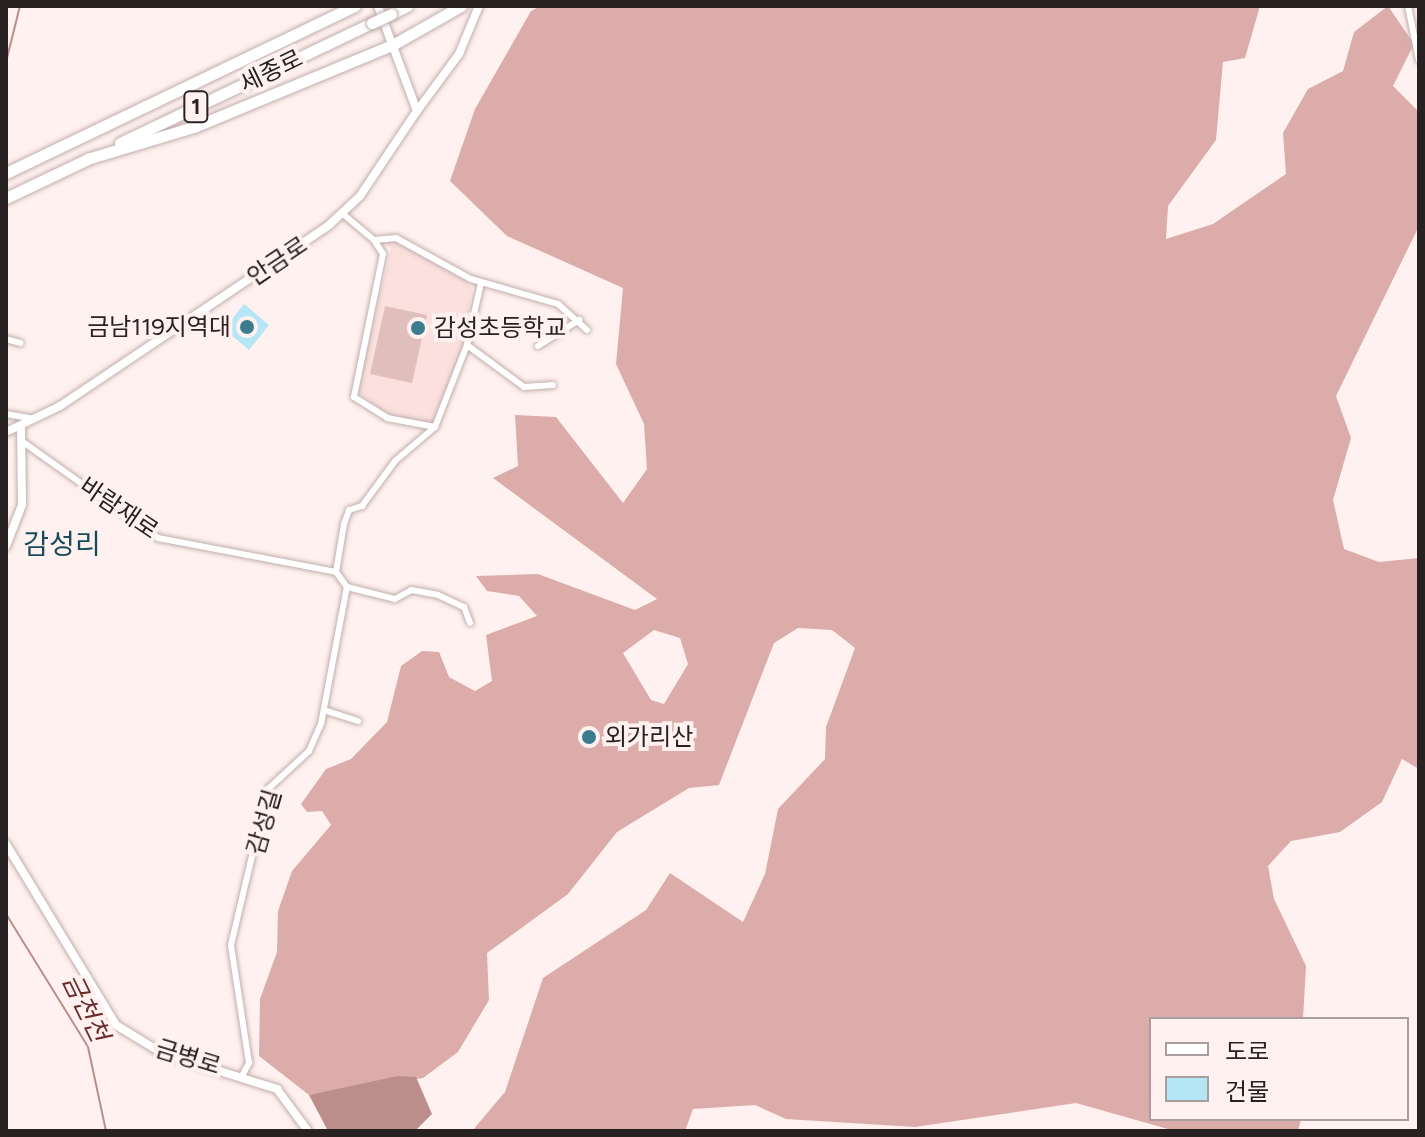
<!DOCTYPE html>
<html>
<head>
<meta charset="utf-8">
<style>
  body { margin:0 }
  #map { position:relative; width:1425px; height:1137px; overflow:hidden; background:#fff1ef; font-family:Figtree,"Noto Sans KR",sans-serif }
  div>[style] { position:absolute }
  .built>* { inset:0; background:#fbe0de }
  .green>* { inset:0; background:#e0bebc }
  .forest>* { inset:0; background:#dbaca9 }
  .water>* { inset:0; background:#bb8e8b }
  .stream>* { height:2px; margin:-1px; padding:0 1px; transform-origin:1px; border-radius:1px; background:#bb8e8b }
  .building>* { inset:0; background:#b4e6f6 }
  .roads { filter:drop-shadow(0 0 2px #c0afad) drop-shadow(0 0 2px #c0afad) }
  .street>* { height:6px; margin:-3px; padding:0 3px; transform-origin:3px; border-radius:3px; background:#fff }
  .secondary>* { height:8px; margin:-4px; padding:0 4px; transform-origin:4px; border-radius:4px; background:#fff }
  .highway>* { height:11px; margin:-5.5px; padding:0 5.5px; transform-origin:5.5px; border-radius:5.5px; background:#fff }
  .bridges { filter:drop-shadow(0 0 2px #c0afad) drop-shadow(0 0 2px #c0afad) }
  .highway-bridge>* { height:11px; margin:-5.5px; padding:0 5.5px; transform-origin:5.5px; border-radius:5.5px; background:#fff }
  .dots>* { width:22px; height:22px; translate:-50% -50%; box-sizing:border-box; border:4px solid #fff1ef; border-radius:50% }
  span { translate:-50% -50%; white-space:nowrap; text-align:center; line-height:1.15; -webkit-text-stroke:8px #fff1ef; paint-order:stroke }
  .shield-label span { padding:2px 6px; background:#fff1ef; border:2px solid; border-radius:6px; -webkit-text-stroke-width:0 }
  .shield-label { font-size:22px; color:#282121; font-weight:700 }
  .street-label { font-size:24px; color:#282121 }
  .poi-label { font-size:24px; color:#282121 }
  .right { translate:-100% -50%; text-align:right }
  .left { translate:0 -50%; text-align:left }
  .water-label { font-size:26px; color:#682d2c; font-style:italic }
  .quarter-label { font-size:28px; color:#174d5b }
  .frame { position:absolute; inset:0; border:8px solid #282121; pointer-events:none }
  .legend { position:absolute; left:1149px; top:1017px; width:260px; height:104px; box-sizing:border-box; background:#fff1ef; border:2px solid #a99e9d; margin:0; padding:10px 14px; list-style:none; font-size:24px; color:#282121 }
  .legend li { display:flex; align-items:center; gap:16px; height:40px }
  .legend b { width:40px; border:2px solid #a99e9d }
</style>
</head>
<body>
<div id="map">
  <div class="built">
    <i style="clip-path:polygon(395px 240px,449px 265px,472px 288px,464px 343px,434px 425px,386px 414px,357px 391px,391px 249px,386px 243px)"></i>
  </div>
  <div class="green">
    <i style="clip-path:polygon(385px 306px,427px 315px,412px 383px,370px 374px)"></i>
  </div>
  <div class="forest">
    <i style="clip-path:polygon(evenodd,541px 6px,1260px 6px,1245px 58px,1223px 62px,1216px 140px,1168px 206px,1166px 239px,1213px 224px,1286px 174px,1283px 133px,1308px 89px,1343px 71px,1354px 32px,1388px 6px,1414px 44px,1393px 86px,1419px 112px,1419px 226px,1336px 396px,1351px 438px,1333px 500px,1344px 549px,1379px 562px,1419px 558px,1419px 769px,1402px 759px,1382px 802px,1340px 832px,1291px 841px,1268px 866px,1274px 899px,1306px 966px,1303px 1019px,1151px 1019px,1151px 1119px,1301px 1119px,1298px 1131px,1175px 1131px,1076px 1103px,915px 1127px,786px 1119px,755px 1105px,693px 1109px,685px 1131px,472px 1131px,505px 1092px,543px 978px,646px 910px,670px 873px,743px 922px,765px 874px,778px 809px,825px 759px,826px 727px,855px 648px,832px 630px,798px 628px,774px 643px,719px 785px,689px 788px,617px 832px,568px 894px,487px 953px,489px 1000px,458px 1052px,423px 1078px,309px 1095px,259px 1056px,260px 999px,277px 952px,278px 911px,292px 871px,331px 825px,322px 811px,307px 812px,301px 804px,326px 769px,351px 759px,387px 722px,401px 666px,422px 651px,439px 652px,449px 677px,475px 691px,492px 681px,486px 635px,537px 616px,519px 596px,487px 591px,476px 576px,538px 574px,635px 610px,657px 599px,493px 478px,518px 466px,515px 415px,556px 417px,623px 503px,647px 469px,644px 424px,616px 364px,623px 288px,507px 236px,450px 181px,475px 109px,531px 11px,541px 6px,654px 630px,680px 638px,688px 664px,664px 704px,651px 700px,623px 653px,654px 630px)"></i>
  </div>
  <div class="water">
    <i style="clip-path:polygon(398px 1076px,416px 1077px,432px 1114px,415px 1131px,328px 1131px,309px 1095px)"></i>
  </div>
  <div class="stream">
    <i style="left:6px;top:62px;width:58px;rotate:-76deg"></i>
    <i style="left:6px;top:914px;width:156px;rotate:58.3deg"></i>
    <i style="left:88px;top:1047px;width:86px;rotate:77.9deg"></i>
  </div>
  <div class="building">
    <i style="clip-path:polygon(244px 304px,269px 325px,249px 350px,224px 329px)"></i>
  </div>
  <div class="roads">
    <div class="street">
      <i style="left:1408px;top:6px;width:55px;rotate:78.5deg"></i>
      <i style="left:343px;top:214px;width:40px;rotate:40deg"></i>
      <i style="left:374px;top:240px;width:22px;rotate:-5deg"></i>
      <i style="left:396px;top:238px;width:85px;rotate:28.7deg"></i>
      <i style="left:471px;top:279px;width:91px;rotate:16deg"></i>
      <i style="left:558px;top:304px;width:39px;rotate:42deg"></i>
      <i style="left:374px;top:240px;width:17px;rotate:57deg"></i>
      <i style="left:383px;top:254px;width:146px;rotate:101.5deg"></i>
      <i style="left:354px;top:397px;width:39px;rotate:32deg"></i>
      <i style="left:387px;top:418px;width:49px;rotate:10.6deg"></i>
      <i style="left:6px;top:339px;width:15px;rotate:16deg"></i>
      <i style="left:467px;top:345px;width:71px;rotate:36.4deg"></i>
      <i style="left:524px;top:387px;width:29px;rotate:-4deg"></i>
      <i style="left:538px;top:346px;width:49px;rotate:-32.4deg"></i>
      <i style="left:6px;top:414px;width:29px;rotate:10deg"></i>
      <i style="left:23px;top:442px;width:166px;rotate:35.4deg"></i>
      <i style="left:158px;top:538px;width:181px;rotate:10.8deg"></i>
      <i style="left:347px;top:587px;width:49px;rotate:14deg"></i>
      <i style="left:395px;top:599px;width:18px;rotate:-29deg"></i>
      <i style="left:411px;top:590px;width:27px;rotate:10deg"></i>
      <i style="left:438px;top:595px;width:29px;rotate:25deg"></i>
      <i style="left:464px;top:607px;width:17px;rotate:69deg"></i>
      <i style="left:324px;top:710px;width:36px;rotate:18deg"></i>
      <i style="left:243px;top:1074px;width:13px;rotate:-61deg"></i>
      <i style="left:249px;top:1063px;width:119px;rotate:-98.7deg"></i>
      <i style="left:231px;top:945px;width:160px;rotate:-76.7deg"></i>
      <i style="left:268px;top:789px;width:56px;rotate:-42.8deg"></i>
      <i style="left:309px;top:751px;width:30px;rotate:-66deg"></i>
      <i style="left:321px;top:724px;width:139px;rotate:-79.3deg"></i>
      <i style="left:347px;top:587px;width:19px;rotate:-126deg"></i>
      <i style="left:336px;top:572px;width:49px;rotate:-80.5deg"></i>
      <i style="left:344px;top:524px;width:15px;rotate:-70deg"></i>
      <i style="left:349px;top:510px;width:14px;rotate:-17deg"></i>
      <i style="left:362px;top:506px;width:56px;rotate:-53.7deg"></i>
      <i style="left:395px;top:461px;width:52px;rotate:-40.4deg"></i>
      <i style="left:435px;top:427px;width:88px;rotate:-68.7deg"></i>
      <i style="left:467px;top:345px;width:64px;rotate:-77.3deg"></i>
    </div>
    <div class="secondary">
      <i style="left:417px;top:111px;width:71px;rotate:-53.6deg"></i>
      <i style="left:459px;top:54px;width:52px;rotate:-67.4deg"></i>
      <i style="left:6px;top:432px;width:60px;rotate:-25.7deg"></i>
      <i style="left:60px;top:406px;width:324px;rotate:-33.9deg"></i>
      <i style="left:329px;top:225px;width:42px;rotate:-43.1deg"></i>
      <i style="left:360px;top:196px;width:102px;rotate:-56.2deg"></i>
      <i style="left:417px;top:111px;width:112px;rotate:-110.4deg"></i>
      <i style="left:6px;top:546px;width:44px;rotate:-68.7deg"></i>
      <i style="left:22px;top:505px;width:78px;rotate:-90.7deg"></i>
      <i style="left:6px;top:844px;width:212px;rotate:58.7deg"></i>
      <i style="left:116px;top:1025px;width:54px;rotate:31.3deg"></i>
      <i style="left:162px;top:1053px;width:121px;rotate:17.4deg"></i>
      <i style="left:277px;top:1089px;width:52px;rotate:53.6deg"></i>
    </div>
    <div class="highway">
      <i style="left:391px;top:14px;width:18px;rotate:-27deg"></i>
      <i style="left:120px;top:143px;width:279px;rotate:-25.5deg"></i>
      <i style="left:87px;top:159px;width:112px;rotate:-16.7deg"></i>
      <i style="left:194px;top:127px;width:217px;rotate:-22.5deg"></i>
      <i style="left:394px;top:44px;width:77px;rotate:-29.6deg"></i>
      <i style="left:6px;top:173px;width:387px;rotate:-25.6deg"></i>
      <i style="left:6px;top:198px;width:93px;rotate:-25.5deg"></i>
    </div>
  </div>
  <div class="bridges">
    <div class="highway-bridge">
      <i style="left:372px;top:23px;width:21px;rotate:-25deg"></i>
    </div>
  </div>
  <div class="dots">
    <i style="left:247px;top:327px;background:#3b7c8f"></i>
    <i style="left:418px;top:328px;background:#3b7c8f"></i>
    <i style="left:589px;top:737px;background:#3b7c8f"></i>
  </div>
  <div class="shield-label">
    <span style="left:196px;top:107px">1</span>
  </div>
  <div class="street-label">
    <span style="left:271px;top:71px;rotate:-26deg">세종로</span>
    <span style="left:277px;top:261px;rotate:-34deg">안금로</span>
    <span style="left:119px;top:508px;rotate:34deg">바람재로</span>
    <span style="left:264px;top:822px;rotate:-74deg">감성길</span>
    <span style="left:188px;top:1057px;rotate:17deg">금병로</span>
  </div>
  <div class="poi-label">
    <span class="right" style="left:231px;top:327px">금남119지역대</span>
    <span class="left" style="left:434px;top:328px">감성초등학교</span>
    <span class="left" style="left:605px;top:737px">외가리산</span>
  </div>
  <div class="water-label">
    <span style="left:85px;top:1008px;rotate:64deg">금천천</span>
  </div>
  <div class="quarter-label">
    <span style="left:62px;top:544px">감성리</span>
  </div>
  <div class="frame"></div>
  <ul class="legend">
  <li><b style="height:10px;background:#fff"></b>도로</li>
  <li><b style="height:22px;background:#b4e6f6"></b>건물</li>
  </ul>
</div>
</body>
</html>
